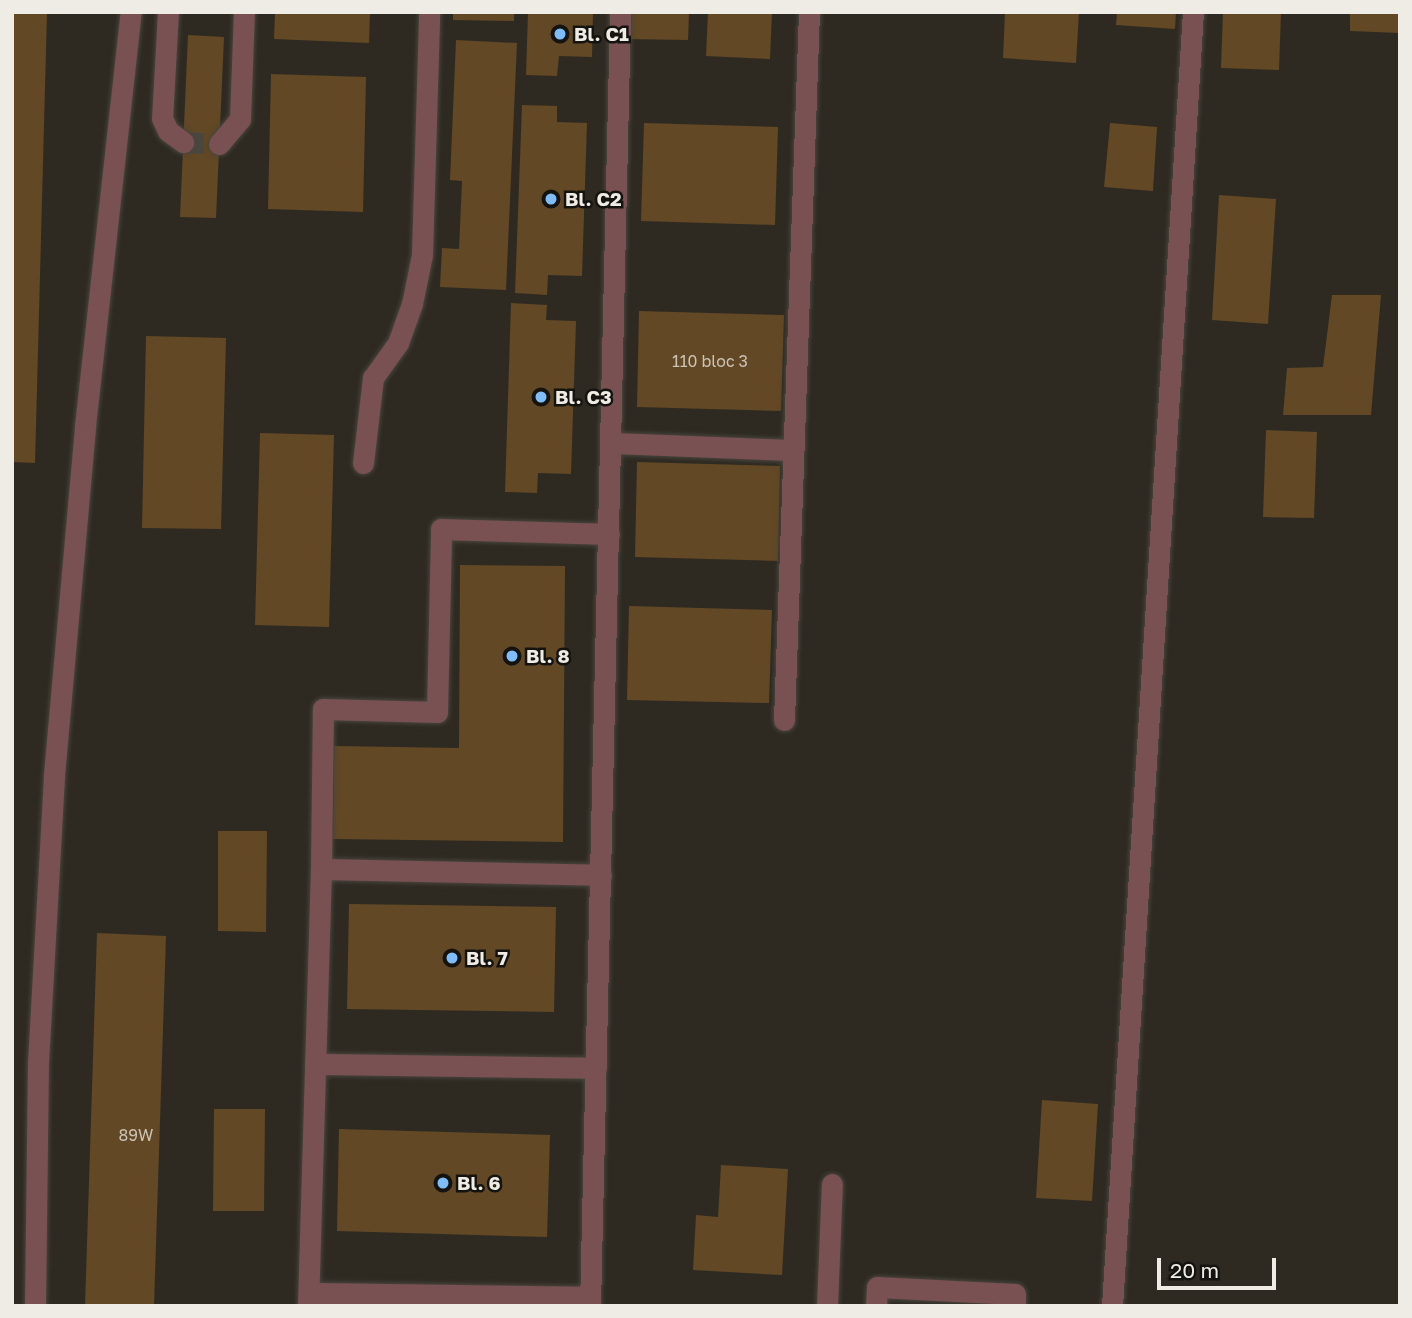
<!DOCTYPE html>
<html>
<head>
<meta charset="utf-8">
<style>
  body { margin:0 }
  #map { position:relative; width:1412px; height:1318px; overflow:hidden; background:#2e2a22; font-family:"Golos Text",sans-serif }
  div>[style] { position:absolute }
  .building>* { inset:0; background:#624825 }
  .minor-tunnel>* { height:21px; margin-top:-10.5px; transform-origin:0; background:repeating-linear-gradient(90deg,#4b473f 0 21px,transparent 0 31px) }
  .roads { filter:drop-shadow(0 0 2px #49453d) drop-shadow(0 0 2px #49453d) }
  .minor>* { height:21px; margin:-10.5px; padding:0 10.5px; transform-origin:10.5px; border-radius:10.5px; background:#7a5153 }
  .dots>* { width:19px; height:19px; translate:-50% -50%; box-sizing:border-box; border:4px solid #15130f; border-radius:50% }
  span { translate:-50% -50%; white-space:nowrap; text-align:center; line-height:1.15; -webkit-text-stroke:5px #15130f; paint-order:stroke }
  .number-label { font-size:16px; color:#ccc3b6 }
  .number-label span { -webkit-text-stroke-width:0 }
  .poi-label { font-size:19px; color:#efece6; font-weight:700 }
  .left { translate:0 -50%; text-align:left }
  .frame { position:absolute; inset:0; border:14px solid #efece6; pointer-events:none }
  .scale { position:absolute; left:1157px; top:1258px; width:119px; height:32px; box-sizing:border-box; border:4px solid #efece6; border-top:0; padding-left:9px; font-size:21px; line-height:24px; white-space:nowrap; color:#efece6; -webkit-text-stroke:5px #15130f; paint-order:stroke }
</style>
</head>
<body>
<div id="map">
  <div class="building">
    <i style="clip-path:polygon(12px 12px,47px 12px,35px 463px,12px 462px)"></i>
    <i style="clip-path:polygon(275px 12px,370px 12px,369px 43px,274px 39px)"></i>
    <i style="clip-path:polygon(453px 12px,514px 12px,514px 21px,453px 20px)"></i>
    <i style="clip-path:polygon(528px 12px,593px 12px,592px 57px,559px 56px,557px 76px,526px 75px)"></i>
    <i style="clip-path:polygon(626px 12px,689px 12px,688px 40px,625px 39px)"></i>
    <i style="clip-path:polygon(708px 12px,772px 12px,770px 59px,706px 56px)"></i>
    <i style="clip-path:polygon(1005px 12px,1079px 12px,1076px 63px,1003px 58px)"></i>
    <i style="clip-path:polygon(1117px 12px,1176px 12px,1175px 29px,1116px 25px)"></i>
    <i style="clip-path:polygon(1223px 12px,1281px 12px,1279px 70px,1221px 68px)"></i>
    <i style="clip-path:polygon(1350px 12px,1400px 12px,1400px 33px,1350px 31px)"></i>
    <i style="clip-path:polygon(188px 35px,224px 37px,216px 218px,180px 217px)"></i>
    <i style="clip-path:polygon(456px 40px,517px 43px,506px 290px,440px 287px,442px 248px,459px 249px,462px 181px,450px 180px)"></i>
    <i style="clip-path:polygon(271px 74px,366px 77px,363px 212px,268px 209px)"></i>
    <i style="clip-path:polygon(522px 105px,557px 106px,557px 122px,587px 123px,582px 276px,548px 275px,547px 295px,515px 293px)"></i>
    <i style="clip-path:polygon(644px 123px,778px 127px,775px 225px,641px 221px)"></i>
    <i style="clip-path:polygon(1110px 123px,1157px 127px,1153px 191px,1104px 187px)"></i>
    <i style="clip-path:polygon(1219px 195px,1276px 199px,1268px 324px,1212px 320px)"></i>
    <i style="clip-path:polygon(1332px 295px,1381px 295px,1371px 415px,1283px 415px,1287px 368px,1323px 367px)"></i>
    <i style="clip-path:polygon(511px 303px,547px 305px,546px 320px,576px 321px,571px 474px,538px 473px,537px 493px,505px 492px)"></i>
    <i style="clip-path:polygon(639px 311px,784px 315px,781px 411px,637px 407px)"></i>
    <i style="clip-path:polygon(146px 336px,226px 338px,221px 529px,142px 528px)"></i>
    <i style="clip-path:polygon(1266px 430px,1317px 432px,1314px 518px,1263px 517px)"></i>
    <i style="clip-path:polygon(260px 433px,334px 435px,329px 627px,255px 625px)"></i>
    <i style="clip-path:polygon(637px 462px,780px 466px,778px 561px,635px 557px)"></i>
    <i style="clip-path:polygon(460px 565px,565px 566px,563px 842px,333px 839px,334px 746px,459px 748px)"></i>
    <i style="clip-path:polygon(629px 606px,772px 610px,769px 703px,627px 700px)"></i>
    <i style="clip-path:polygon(218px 831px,267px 831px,266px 932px,218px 931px)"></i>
    <i style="clip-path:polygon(349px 904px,556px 907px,554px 1012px,347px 1009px)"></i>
    <i style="clip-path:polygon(97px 933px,166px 936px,154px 1306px,85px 1306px)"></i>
    <i style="clip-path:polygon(1042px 1100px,1098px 1104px,1092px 1201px,1036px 1198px)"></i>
    <i style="clip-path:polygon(214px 1109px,265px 1109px,264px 1211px,213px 1211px)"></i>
    <i style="clip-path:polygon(339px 1129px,550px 1135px,547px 1237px,337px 1231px)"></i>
    <i style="clip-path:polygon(721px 1165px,788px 1169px,782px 1275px,693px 1270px,696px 1215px,718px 1217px)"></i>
  </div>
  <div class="minor-tunnel">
    <i style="left:183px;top:142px;width:36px;rotate:3deg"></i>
  </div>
  <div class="roads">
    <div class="minor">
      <i style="left:168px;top:12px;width:106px;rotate:93.2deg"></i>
      <i style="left:162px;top:118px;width:14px;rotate:65deg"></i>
      <i style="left:168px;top:131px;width:19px;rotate:36deg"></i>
      <i style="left:219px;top:144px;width:33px;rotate:-50deg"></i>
      <i style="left:240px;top:119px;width:107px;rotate:-87.9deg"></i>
      <i style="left:611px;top:443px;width:182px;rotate:2.2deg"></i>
      <i style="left:363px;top:463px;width:86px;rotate:-83.3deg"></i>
      <i style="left:373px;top:378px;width:43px;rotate:-54.5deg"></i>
      <i style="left:398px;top:343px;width:41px;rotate:-70.3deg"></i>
      <i style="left:412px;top:304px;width:50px;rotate:-78.5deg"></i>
      <i style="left:422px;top:255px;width:243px;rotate:-88.3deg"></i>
      <i style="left:784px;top:720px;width:708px;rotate:-87.98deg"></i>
      <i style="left:321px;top:869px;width:160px;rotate:-89.3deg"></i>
      <i style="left:323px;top:709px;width:114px;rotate:1.5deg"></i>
      <i style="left:437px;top:712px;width:183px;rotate:-88.7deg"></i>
      <i style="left:441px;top:529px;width:168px;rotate:1.7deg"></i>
      <i style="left:315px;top:1064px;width:281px;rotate:0.8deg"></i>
      <i style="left:309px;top:1293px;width:281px;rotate:0.8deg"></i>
      <i style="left:35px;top:1306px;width:243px;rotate:-89.3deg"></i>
      <i style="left:38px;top:1063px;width:288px;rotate:-86.8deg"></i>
      <i style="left:54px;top:775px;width:350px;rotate:-84.9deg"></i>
      <i style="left:85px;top:426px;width:417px;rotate:-83.7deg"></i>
      <i style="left:308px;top:1306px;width:437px;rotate:-88.3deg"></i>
      <i style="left:321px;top:869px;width:280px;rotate:1.2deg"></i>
      <i style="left:590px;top:1306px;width:1294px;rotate:-88.67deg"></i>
      <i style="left:827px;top:1306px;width:122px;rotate:-87.7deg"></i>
      <i style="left:876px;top:1306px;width:19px;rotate:-87deg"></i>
      <i style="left:877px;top:1287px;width:138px;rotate:2.9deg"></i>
      <i style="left:1015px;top:1294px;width:12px;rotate:90deg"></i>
      <i style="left:1112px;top:1306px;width:1297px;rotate:-86.42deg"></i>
    </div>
  </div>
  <div class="dots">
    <i style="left:560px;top:34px;background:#7fbdfa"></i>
    <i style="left:551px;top:199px;background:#7fbdfa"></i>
    <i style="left:541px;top:397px;background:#7fbdfa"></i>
    <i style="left:512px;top:656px;background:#7fbdfa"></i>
    <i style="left:452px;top:958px;background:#7fbdfa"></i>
    <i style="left:443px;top:1183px;background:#7fbdfa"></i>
  </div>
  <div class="number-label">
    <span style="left:710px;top:361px">110 bloc 3</span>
    <span style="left:136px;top:1135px">89W</span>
  </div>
  <div class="poi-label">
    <span class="left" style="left:574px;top:34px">Bl. C1</span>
    <span class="left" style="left:565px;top:199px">Bl. C2</span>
    <span class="left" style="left:555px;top:397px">Bl. C3</span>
    <span class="left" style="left:526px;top:656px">Bl. 8</span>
    <span class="left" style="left:466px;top:958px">Bl. 7</span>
    <span class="left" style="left:457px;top:1183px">Bl. 6</span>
  </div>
  <div class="frame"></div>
  <div class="scale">20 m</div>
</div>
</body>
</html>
